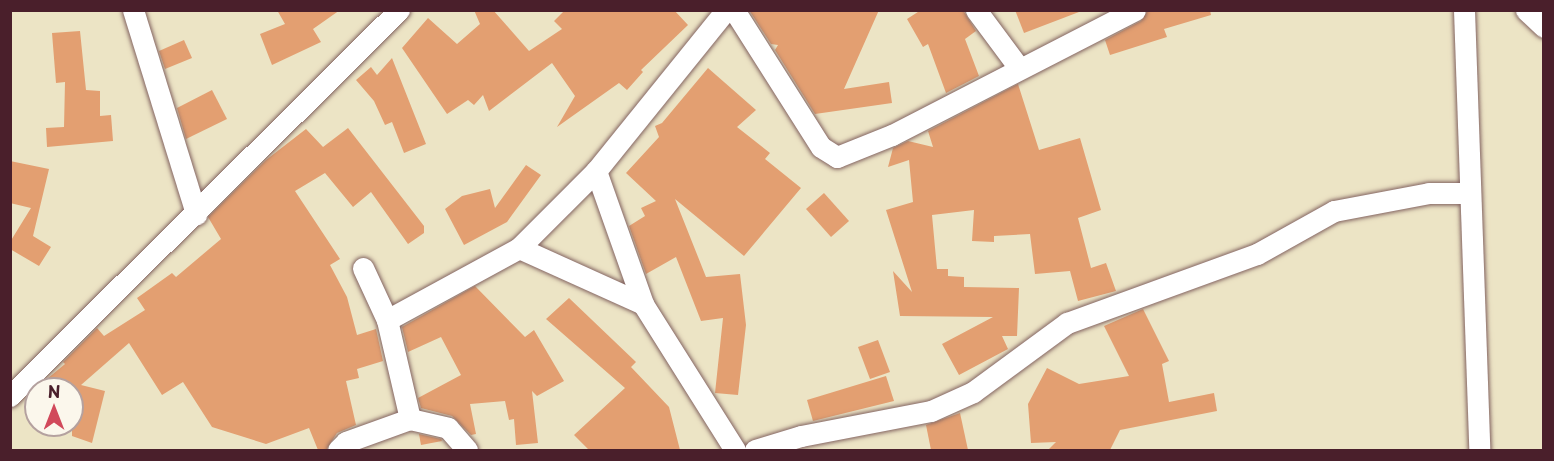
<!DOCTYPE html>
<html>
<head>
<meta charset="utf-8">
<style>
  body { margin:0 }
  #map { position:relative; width:1554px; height:461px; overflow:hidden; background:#ece4c5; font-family:"Playpen Sans",sans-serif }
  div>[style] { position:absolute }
  .building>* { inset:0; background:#e39f71 }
  .roads { filter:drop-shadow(0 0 2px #836461) drop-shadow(0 0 2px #836461) }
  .street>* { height:21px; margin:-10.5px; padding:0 10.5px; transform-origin:10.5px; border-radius:10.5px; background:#fff }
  span { translate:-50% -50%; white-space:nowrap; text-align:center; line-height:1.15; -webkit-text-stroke:5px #fbf7ec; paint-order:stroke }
  .frame { position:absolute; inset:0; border:12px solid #4a1f2b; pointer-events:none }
  .north { position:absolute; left:24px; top:377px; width:60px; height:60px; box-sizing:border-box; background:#fbf7ec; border:2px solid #b4a19f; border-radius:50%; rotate:0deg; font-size:16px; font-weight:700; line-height:24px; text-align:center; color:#4a1f2b }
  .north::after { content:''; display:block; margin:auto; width:21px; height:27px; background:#d1495b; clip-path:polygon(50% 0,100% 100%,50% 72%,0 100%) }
</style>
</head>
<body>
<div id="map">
  <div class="building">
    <i style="clip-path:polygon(277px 10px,340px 10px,313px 29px,321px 42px,272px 65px,260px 34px,285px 24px)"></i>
    <i style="clip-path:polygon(474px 10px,493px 10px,529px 51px,562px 29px,554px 21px,565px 10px,674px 10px,688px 25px,641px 70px,643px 72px,627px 90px,619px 83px,557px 127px,575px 96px,552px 63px,489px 111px,483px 95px,474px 105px,468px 100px,447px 114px,402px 48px,428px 18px,457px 44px,480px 24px)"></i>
    <i style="clip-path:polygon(749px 10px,879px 10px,844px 89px,889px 82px,892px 103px,815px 114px,775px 50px,778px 45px,771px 44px)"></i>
    <i style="clip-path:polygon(921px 10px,963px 10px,976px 31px,965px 39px,979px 76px,946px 93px,928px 44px,923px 47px,907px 19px)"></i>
    <i style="clip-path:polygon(1015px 10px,1079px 10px,1079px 12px,1024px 33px)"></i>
    <i style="clip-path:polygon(1148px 10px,1210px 10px,1211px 15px,1164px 29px,1167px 37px,1110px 55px,1105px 40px,1141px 21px)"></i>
    <i style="clip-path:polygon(80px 31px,86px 90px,100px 91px,100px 116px,111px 115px,113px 141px,47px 147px,46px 128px,64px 127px,65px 82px,56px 83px,52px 33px)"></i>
    <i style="clip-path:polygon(184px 40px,192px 58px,165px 69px,159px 51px)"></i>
    <i style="clip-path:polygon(392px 58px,426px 144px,404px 153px,392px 122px,385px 125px,374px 101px,356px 80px,371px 67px,377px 75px)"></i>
    <i style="clip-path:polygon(708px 68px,756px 110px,737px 127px,770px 153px,765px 159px,801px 188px,744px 256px,675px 199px,706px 277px,740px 274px,746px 325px,738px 395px,715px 393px,723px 318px,701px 321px,676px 257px,646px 274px,629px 226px,645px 216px,641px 208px,656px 201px,626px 173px,659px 137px,655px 126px,662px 123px)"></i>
    <i style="clip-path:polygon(1018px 84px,1039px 150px,1080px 138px,1101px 210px,1078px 218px,1091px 268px,1106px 263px,1116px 291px,1078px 301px,1070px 271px,1035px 274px,1030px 234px,994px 236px,994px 242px,972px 241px,974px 210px,932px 215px,937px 269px,948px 269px,948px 276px,964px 277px,964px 287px,1019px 288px,1017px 336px,1002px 336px,1008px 349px,959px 375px,942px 344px,993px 317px,900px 316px,893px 271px,912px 292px,886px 210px,913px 202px,909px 160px,888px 167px,893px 148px,908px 141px,933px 147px,928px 131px)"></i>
    <i style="clip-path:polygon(212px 90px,227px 119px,186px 139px,177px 108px)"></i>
    <i style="clip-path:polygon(348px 128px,424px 226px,424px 233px,408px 244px,371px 192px,353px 207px,325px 173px,295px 191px,340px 259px,330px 265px,347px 297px,357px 335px,376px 329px,383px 361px,357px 369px,359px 378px,346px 381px,356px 425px,337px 433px,326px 450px,318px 450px,309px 428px,266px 444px,212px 427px,183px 382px,162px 395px,129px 343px,81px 385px,105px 391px,92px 443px,72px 436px,72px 389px,35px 389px,65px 364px,63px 362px,97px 328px,104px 336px,145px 310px,137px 298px,172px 273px,176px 277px,221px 239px,208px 217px,266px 160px,306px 129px,323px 147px)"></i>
    <i style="clip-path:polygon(10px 161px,49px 169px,33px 236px,51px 247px,39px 266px,10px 249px,10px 242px,31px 208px,10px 203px)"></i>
    <i style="clip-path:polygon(526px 165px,541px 175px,507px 222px,464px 245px,445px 209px,462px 196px,490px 189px,495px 208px)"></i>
    <i style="clip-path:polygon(824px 193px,849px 221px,831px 237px,806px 209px)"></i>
    <i style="clip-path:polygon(475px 286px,525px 337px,534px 330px,564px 381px,537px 396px,532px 391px,538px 443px,516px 445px,514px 419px,509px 420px,505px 401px,470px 404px,476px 434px,471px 435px,452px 416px,421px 408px,418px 398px,461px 375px,441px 337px,408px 352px,402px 327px)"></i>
    <i style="clip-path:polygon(569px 298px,636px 362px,631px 367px,669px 407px,680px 450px,589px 450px,574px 435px,625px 388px,546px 319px)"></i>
    <i style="clip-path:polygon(1143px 309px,1169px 361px,1162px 364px,1169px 402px,1214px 393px,1217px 411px,1120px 430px,1110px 450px,1048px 450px,1056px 442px,1031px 443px,1028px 404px,1047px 368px,1079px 384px,1129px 376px,1104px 326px)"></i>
    <i style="clip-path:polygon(878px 340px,890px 372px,870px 379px,858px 347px)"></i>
    <i style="clip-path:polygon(886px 376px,894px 401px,813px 421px,807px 400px)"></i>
    <i style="clip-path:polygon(960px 413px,968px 450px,931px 450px,926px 425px)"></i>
    <i style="clip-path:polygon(419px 434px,441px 439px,442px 441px,421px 445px)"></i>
  </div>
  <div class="roads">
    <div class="street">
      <i style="left:133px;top:10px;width:214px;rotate:72.8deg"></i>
      <i style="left:734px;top:10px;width:162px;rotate:57.6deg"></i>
      <i style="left:821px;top:147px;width:19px;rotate:32deg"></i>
      <i style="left:837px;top:157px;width:59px;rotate:-21.8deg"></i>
      <i style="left:892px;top:135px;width:273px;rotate:-27.2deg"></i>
      <i style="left:976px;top:10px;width:72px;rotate:53.4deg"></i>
      <i style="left:1464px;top:10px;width:440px;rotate:88deg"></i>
      <i style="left:1526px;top:10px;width:25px;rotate:43deg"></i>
      <i style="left:596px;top:171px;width:141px;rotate:70.5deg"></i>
      <i style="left:643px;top:304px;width:173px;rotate:57.8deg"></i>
      <i style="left:519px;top:248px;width:136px;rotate:24.3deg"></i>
      <i style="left:363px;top:268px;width:57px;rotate:65.2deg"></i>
      <i style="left:387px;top:320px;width:102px;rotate:76.9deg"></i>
      <i style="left:387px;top:320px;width:150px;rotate:-28.6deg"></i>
      <i style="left:519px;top:248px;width:109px;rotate:-45deg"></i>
      <i style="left:596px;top:171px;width:207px;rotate:-51.1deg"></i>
      <i style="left:10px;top:396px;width:548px;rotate:-44.78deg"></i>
      <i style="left:338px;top:450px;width:11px;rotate:-45deg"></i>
      <i style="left:346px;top:442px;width:68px;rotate:-19.8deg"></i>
      <i style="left:410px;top:419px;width:39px;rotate:13deg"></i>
      <i style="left:448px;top:428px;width:29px;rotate:49deg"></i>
      <i style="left:755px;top:450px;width:48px;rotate:-16.9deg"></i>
      <i style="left:801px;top:436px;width:132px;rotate:-10.9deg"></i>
      <i style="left:931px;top:411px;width:46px;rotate:-24.3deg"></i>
      <i style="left:973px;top:392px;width:117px;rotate:-36.3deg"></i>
      <i style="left:1067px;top:323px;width:202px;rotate:-20deg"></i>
      <i style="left:1257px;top:254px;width:88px;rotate:-29.2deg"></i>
      <i style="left:1334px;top:211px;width:97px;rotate:-10.7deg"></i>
      <i style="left:1429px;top:193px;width:41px"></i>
    </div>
  </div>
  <div class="frame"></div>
  <div class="north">N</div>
</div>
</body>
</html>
